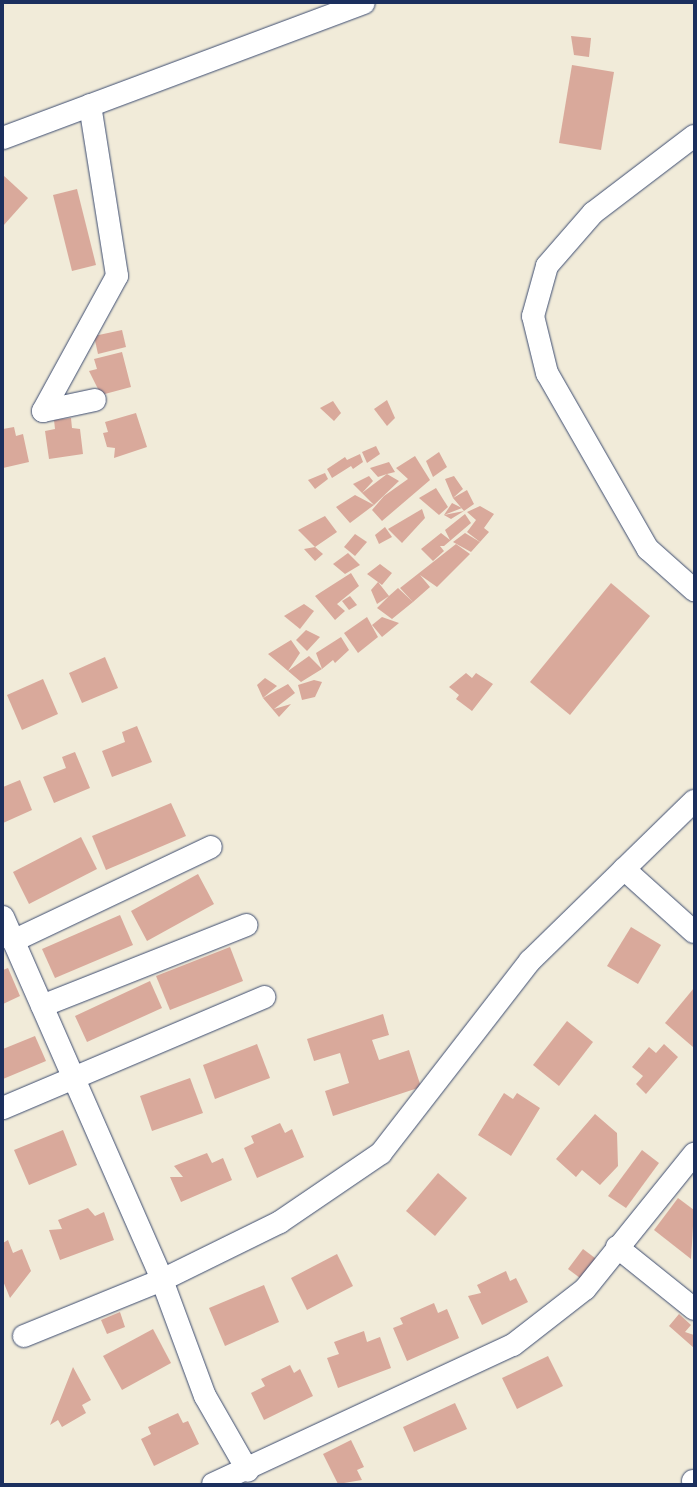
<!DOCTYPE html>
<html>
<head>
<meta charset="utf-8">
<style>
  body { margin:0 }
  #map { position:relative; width:697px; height:1487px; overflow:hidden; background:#f1ebd9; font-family:Sriracha,sans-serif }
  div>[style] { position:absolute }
  .building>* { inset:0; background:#d9a99b }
  .roads { filter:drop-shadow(0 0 1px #3b4b70) drop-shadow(0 0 1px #3b4b70) }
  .minor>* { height:22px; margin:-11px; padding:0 11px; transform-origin:11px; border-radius:11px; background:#fff }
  span { translate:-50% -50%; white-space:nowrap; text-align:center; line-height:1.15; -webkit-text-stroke:3px #f6f6f2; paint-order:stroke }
  .frame { position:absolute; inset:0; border:4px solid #1b2f5e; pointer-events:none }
</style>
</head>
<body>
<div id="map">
  <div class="building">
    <i style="clip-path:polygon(571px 36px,591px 38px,589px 57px,574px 55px)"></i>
    <i style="clip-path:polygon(572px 65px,614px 72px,601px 150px,559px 143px)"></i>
    <i style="clip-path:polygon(3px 175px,28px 198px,3px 226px)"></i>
    <i style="clip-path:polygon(77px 189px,96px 265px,72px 271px,53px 195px)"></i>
    <i style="clip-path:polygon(122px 330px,126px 347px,98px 354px,94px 336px)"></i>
    <i style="clip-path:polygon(122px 352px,131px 387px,101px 395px,89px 371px,97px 369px,94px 359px)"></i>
    <i style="clip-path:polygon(387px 400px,395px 418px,387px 426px,374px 409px)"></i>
    <i style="clip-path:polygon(333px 401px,341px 413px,334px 421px,320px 408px)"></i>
    <i style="clip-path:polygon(136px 413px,147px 447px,114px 458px,115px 448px,107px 447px,103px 433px,108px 432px,105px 422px)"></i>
    <i style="clip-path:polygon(71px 418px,72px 428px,80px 429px,83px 454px,49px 459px,45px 431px,55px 429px,54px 420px)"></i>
    <i style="clip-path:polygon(14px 427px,16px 436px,23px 434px,29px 462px,3px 468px,3px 429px)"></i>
    <i style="clip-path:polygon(376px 446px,380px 454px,367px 463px,362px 452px)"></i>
    <i style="clip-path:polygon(439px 452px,447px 467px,433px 477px,426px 461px)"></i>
    <i style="clip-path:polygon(360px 454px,363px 462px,353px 469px,351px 466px,332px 478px,327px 469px,345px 457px,347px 460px)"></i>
    <i style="clip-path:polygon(415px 456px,430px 480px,382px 521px,372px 510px,384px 496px,408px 479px,396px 468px)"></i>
    <i style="clip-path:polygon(389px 462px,395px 472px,387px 474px,399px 481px,374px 505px,350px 523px,336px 507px,355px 495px,374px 505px,353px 484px,369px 476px,373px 481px,362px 493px,387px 474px,378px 477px,370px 468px)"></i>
    <i style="clip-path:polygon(325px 473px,328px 479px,315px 489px,308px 480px)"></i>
    <i style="clip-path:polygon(454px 476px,463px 489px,453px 498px,467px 490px,474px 504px,464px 511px,453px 498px,445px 479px)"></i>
    <i style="clip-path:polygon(436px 488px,448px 507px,439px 515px,419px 498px)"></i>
    <i style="clip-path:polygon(452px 503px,462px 508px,444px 515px,464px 511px,451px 519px,444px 515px)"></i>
    <i style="clip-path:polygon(480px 506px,494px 514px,484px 528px,489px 532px,480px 542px,467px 532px,476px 520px,467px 512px)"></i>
    <i style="clip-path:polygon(422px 509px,425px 518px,402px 543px,388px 529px)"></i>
    <i style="clip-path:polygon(465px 514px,471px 523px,444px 546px,440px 546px,444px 551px,433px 561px,421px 549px,441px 533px,450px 540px,445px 530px)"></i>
    <i style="clip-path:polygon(325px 516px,337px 532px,315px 547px,323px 554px,315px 561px,304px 549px,315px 547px,298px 530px)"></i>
    <i style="clip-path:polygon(385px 527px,392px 537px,379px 544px,375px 535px)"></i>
    <i style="clip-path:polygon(465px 533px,480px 542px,471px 552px,453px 542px)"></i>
    <i style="clip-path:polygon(355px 534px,367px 542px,355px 556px,344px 547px)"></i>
    <i style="clip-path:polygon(456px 544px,470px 554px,437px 587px,420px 575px,430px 587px,413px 602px,392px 619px,377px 608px,389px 596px,377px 604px,371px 590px,378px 582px,367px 574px,380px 564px,392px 573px,382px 585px,378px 582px,389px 596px,398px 588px,413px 602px,400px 588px)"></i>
    <i style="clip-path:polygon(348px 553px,360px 565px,345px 574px,333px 564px)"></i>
    <i style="clip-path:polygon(351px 573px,359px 586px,337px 604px,345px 611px,335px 620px,315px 596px)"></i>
    <i style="clip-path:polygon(611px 583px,650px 616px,570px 715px,530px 682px)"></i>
    <i style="clip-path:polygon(350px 596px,357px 605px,349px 610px,342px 601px)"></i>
    <i style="clip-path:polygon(304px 604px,314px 611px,300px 629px,284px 616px)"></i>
    <i style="clip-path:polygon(367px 617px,378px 637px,358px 653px,344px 633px)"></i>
    <i style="clip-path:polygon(382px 617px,399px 623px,382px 637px,372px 625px)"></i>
    <i style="clip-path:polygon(306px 630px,320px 637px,307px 651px,296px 640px)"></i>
    <i style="clip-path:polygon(341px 637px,349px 650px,335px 663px,333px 660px,322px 669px,316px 653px)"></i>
    <i style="clip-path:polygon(291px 640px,300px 653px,288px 671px,309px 656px,322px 669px,301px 682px,268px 654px)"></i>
    <i style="clip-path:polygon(105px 657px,118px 688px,82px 703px,69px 673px)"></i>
    <i style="clip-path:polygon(466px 673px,472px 678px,476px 673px,493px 684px,472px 711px,456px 699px,459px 695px,449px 687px)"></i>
    <i style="clip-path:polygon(265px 678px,277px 686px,263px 698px,257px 685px)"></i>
    <i style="clip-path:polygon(43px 679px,58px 714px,22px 730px,7px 695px)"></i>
    <i style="clip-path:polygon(314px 680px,322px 682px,315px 697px,302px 700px,298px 685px)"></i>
    <i style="clip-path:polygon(288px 684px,295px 693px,274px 709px,291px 704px,279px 717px,263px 698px)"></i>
    <i style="clip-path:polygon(137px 726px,152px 762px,112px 777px,102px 751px,125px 742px,122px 732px)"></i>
    <i style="clip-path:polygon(75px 752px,90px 788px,54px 803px,43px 777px,66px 768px,62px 757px)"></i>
    <i style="clip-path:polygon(20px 780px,32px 810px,3px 823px,3px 787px)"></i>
    <i style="clip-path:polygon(171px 803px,186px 836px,106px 870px,92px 836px)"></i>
    <i style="clip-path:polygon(81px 837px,97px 869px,29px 904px,13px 872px)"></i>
    <i style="clip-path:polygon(198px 874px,214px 904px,147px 941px,131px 911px)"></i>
    <i style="clip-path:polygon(120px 915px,133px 945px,55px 978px,42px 949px)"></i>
    <i style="clip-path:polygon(631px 927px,661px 945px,638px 984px,607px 966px)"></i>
    <i style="clip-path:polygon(230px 947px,243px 981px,170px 1010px,156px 976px)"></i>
    <i style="clip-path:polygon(8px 968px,20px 996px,3px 1004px,3px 970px)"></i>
    <i style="clip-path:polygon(150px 981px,162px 1008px,87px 1042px,75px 1016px)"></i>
    <i style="clip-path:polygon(694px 988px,694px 1045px,693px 1047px,665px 1023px)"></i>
    <i style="clip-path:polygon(383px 1014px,389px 1035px,372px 1040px,379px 1060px,409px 1050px,421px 1087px,333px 1116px,325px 1091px,349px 1083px,340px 1053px,314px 1061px,307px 1039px)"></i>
    <i style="clip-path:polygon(567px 1021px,593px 1042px,559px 1086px,533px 1065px)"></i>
    <i style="clip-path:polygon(35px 1036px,46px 1061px,3px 1079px,3px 1049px)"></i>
    <i style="clip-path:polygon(257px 1044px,270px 1078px,215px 1099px,203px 1065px)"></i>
    <i style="clip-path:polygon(664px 1044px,678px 1057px,646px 1094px,636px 1084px,643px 1076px,632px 1067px,649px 1047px,656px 1053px)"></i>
    <i style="clip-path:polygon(190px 1078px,203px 1113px,152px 1131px,140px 1096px)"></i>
    <i style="clip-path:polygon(504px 1093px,513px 1099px,517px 1093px,540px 1108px,511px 1156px,478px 1135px)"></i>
    <i style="clip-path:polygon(595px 1114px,617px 1133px,618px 1166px,600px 1185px,582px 1170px,576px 1177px,556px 1159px)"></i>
    <i style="clip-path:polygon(280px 1123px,285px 1133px,292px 1129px,304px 1157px,257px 1178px,244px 1148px,254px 1143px,251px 1136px)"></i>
    <i style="clip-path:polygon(63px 1130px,77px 1165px,29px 1185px,14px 1150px)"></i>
    <i style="clip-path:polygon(642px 1150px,659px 1163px,626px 1208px,608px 1196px)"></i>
    <i style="clip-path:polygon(207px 1153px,212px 1163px,223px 1158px,232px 1180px,181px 1202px,170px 1177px,183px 1177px,174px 1166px)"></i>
    <i style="clip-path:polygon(438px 1173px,467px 1198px,435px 1236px,406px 1211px)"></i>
    <i style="clip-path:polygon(678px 1198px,694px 1210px,691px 1259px,654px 1230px)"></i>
    <i style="clip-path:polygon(88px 1208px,95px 1216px,104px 1212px,114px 1240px,60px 1260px,49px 1230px,62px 1229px,58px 1220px)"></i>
    <i style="clip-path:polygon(8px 1240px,13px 1253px,22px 1249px,31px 1271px,10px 1298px,3px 1281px,3px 1243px)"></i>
    <i style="clip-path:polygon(583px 1249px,599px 1261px,584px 1281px,568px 1269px)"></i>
    <i style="clip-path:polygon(337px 1254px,353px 1286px,307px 1310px,291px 1278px)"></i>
    <i style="clip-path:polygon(506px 1271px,510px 1281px,516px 1278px,528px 1302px,482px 1325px,468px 1296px,481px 1293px,477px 1285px)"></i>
    <i style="clip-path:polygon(264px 1285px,279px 1322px,225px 1346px,209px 1308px)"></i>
    <i style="clip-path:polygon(434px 1303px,438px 1313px,447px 1309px,459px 1338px,407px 1361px,393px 1328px,403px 1324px,400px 1318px)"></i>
    <i style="clip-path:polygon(120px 1312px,125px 1327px,107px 1334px,101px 1320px)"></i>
    <i style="clip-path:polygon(679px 1314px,691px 1325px,685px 1332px,694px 1335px,694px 1348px,669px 1326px)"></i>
    <i style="clip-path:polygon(153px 1329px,171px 1363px,122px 1390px,103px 1356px)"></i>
    <i style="clip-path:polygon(364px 1331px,367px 1342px,380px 1337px,391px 1368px,338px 1388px,327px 1358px,339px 1354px,334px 1342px)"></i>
    <i style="clip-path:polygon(548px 1356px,563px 1386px,517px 1409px,502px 1378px)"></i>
    <i style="clip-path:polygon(290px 1365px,294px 1373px,300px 1369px,313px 1396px,264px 1420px,251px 1393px,265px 1386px,261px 1379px)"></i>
    <i style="clip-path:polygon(73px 1367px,91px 1400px,82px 1405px,86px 1413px,62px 1427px,58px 1420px,50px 1425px)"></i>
    <i style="clip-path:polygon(455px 1403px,467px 1429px,414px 1452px,403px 1427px)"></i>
    <i style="clip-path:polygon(178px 1413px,183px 1423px,188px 1421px,199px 1444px,154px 1466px,141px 1439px,151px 1434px,148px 1427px)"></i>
    <i style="clip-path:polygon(351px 1440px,364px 1467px,357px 1470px,362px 1480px,338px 1484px,323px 1454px)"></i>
  </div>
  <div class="roads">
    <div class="minor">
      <i style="left:90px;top:105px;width:173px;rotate:81deg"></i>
      <i style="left:117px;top:276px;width:154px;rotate:118.7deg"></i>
      <i style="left:43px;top:411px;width:53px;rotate:-11.9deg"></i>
      <i style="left:694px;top:136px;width:127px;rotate:142.7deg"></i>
      <i style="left:593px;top:213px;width:70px;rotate:131deg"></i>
      <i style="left:547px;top:266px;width:52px;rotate:105.6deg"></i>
      <i style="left:533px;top:316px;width:59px;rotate:76.2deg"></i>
      <i style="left:547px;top:373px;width:203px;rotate:60.2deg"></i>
      <i style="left:648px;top:549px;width:62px;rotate:41.7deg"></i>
      <i style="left:3px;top:138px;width:385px;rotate:-20.5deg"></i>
      <i style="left:624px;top:869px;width:94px;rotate:42deg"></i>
      <i style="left:3px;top:917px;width:396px;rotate:66.3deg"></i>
      <i style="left:162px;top:1280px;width:124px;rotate:69.7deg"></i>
      <i style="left:205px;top:1396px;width:86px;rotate:60.2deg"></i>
      <i style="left:13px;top:941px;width:219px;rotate:-25.4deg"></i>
      <i style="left:42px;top:1006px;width:220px;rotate:-21.6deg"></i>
      <i style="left:3px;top:1108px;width:284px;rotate:-23deg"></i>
      <i style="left:617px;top:1247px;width:99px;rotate:38.8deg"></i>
      <i style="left:24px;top:1336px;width:149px;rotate:-22.1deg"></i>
      <i style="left:162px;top:1280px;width:131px;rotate:-26.2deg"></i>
      <i style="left:280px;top:1222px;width:122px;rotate:-34.3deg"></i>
      <i style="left:381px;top:1153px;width:243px;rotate:-52.2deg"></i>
      <i style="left:530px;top:961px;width:229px;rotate:-44.3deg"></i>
      <i style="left:693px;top:1481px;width:1px"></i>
      <i style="left:213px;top:1484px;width:331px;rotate:-24.9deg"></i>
      <i style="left:513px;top:1345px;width:91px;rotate:-37.9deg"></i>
      <i style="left:585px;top:1289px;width:174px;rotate:-51.1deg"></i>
    </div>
  </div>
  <div class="frame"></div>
</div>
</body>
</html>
